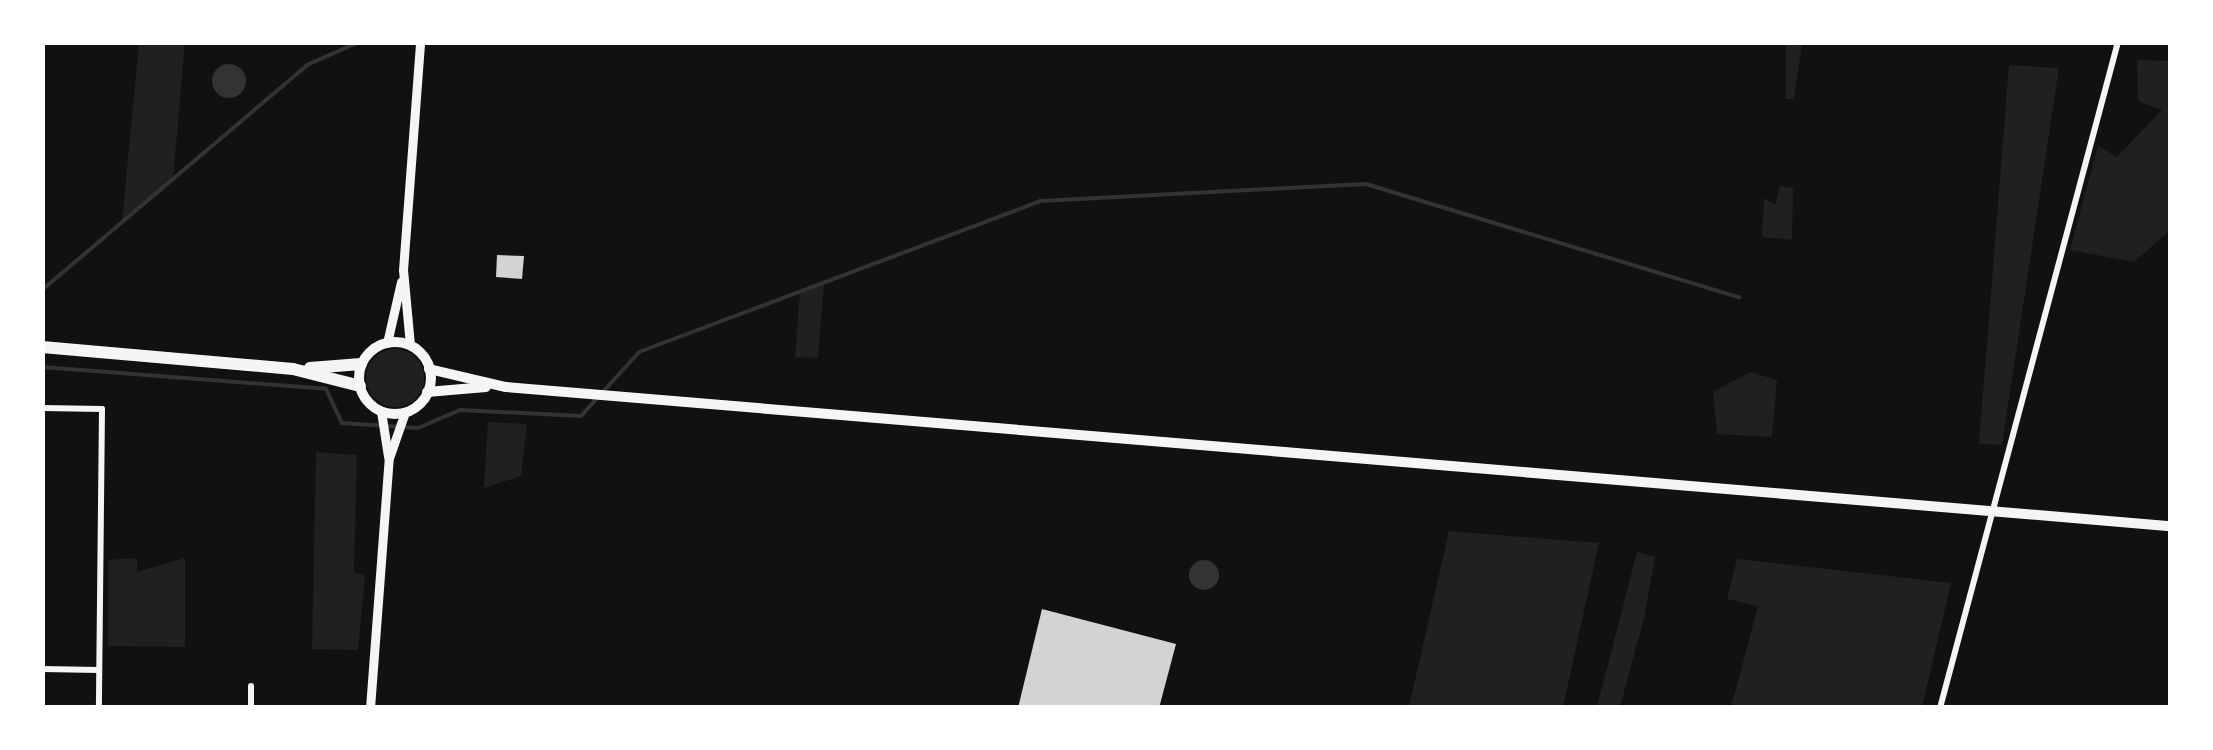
<!DOCTYPE html>
<html>
<head>
<meta charset="utf-8">
<style>
  body { margin:0 }
  #map { position:relative; width:2213px; height:750px; overflow:hidden; background:#111; font-family:Manrope,sans-serif }
  div>[style] { position:absolute }
  .green>* { inset:0; background:#202020 }
  .round { border-radius:50% }
  .water>* { inset:0; background:#333 }
  .stream>* { height:4px; margin:-2px; padding:0 2px; transform-origin:2px; border-radius:2px; background:#333 }
  .building>* { inset:0; background:#d3d3d3 }
  .minor>* { height:6px; margin:-3px; padding:0 3px; transform-origin:3px; border-radius:3px; background:#f5f5f5 }
  .secondary>* { height:9px; margin:-4.5px; padding:0 4.5px; transform-origin:4.5px; border-radius:4.5px; background:#f5f5f5 }
  .primary>* { height:10px; margin:-5px; padding:0 5px; transform-origin:5px; border-radius:5px; background:#f5f5f5 }
  .primary>.ring { margin:-5px; padding:0; box-sizing:content-box; background:none; border:10px solid #f5f5f5; border-radius:50% }
  .motorway>* { height:12px; margin:-6px; padding:0 6px; transform-origin:6px; border-radius:6px; background:#f5f5f5 }
  span { translate:-50% -50%; white-space:nowrap; text-align:center; line-height:1.15; -webkit-text-stroke:9px #fff; paint-order:stroke }
  .frame { position:absolute; inset:0; border:45px solid #fff; pointer-events:none }
</style>
</head>
<body>
<div id="map">
  <div class="green">
    <i style="clip-path:polygon(139px 43px,185px 43px,173px 178px,122px 222px)"></i>
    <i style="clip-path:polygon(1786px 43px,1802px 43px,1794px 99px,1786px 99px)"></i>
    <i style="clip-path:polygon(2137px 60px,2170px 61px,2170px 230px,2134px 262px,2070px 250px,2098px 146px,2117px 157px,2162px 110px,2138px 101px)"></i>
    <i style="clip-path:polygon(2009px 65px,2059px 68px,2002px 445px,1979px 444px)"></i>
    <i style="clip-path:polygon(1780px 186px,1793px 188px,1792px 240px,1762px 237px,1764px 198px,1775px 205px)"></i>
    <i style="clip-path:polygon(824px 282px,818px 358px,795px 357px,800px 291px)"></i>
    <i class="round" style="left:366px;top:349px;width:58px;height:58px"></i>
    <i style="clip-path:polygon(1750px 372px,1777px 380px,1772px 437px,1717px 434px,1713px 392px)"></i>
    <i style="clip-path:polygon(488px 422px,527px 424px,521px 476px,484px 488px)"></i>
    <i style="clip-path:polygon(316px 452px,357px 455px,354px 572px,365px 576px,358px 650px,312px 649px)"></i>
    <i style="clip-path:polygon(1449px 531px,1599px 543px,1563px 707px,1409px 707px)"></i>
    <i style="clip-path:polygon(1637px 552px,1655px 557px,1645px 614px,1620px 707px,1597px 707px)"></i>
    <i style="clip-path:polygon(137px 558px,137px 572px,185px 558px,185px 647px,108px 646px,108px 560px)"></i>
    <i style="clip-path:polygon(1737px 559px,1951px 583px,1922px 707px,1731px 707px,1758px 606px,1727px 599px)"></i>
  </div>
  <div class="water">
    <i class="round" style="left:212px;top:64px;width:34px;height:34px"></i>
    <i class="round" style="left:1189px;top:560px;width:30px;height:30px"></i>
  </div>
  <div class="stream">
    <i style="left:42px;top:290px;width:348px;rotate:-40.3deg"></i>
    <i style="left:307px;top:65px;width:57px;rotate:-23.9deg"></i>
    <i style="left:42px;top:367px;width:285px;rotate:4.4deg"></i>
    <i style="left:326px;top:389px;width:38px;rotate:65deg"></i>
    <i style="left:342px;top:423px;width:76px;rotate:3.8deg"></i>
    <i style="left:418px;top:428px;width:46px;rotate:-23.2deg"></i>
    <i style="left:460px;top:410px;width:121px;rotate:2.8deg"></i>
    <i style="left:581px;top:416px;width:86px;rotate:-47.8deg"></i>
    <i style="left:639px;top:352px;width:428px;rotate:-20.6deg"></i>
    <i style="left:1040px;top:201px;width:326px;rotate:-3deg"></i>
    <i style="left:1366px;top:184px;width:390px;rotate:16.9deg"></i>
  </div>
  <div class="building">
    <i style="clip-path:polygon(497px 255px,524px 256px,522px 279px,496px 277px)"></i>
    <i style="clip-path:polygon(1042px 609px,1176px 644px,1159px 708px,1018px 708px)"></i>
  </div>
  <div class="minor">
    <i style="left:42px;top:408px;width:60px;rotate:1deg"></i>
    <i style="left:102px;top:409px;width:299px;rotate:90.6deg"></i>
    <i style="left:42px;top:669px;width:57px;rotate:1deg"></i>
    <i style="left:251px;top:708px;width:22px;rotate:-90deg"></i>
    <i style="left:1940px;top:708px;width:689px;rotate:-75.04deg"></i>
  </div>
  <div class="secondary">
    <i style="left:387px;top:343px;width:63px;rotate:-77.1deg"></i>
    <i style="left:410px;top:345px;width:75px;rotate:-95.3deg"></i>
    <i style="left:403px;top:270px;width:229px;rotate:-85.7deg"></i>
    <i style="left:381px;top:411px;width:46px;rotate:81.2deg"></i>
    <i style="left:370px;top:708px;width:251px;rotate:-85.7deg"></i>
    <i style="left:389px;top:458px;width:49px;rotate:-70.8deg"></i>
  </div>
  <div class="primary">
    <i class="ring" style="left:359px;top:342px;width:62px;height:62px"></i>
    <i style="left:429px;top:369px;width:79px;rotate:13.2deg"></i>
    <i style="left:506px;top:387px;width:1670px;rotate:4.78deg"></i>
    <i style="left:427px;top:392px;width:59px;rotate:-4.8deg"></i>
  </div>
  <div class="motorway">
    <i style="left:42px;top:347px;width:252px;rotate:5deg"></i>
    <i style="left:293px;top:369px;width:69px;rotate:14.2deg"></i>
    <i style="left:310px;top:368px;width:51px;rotate:-4.5deg"></i>
  </div>
  <div class="frame"></div>
</div>
</body>
</html>
